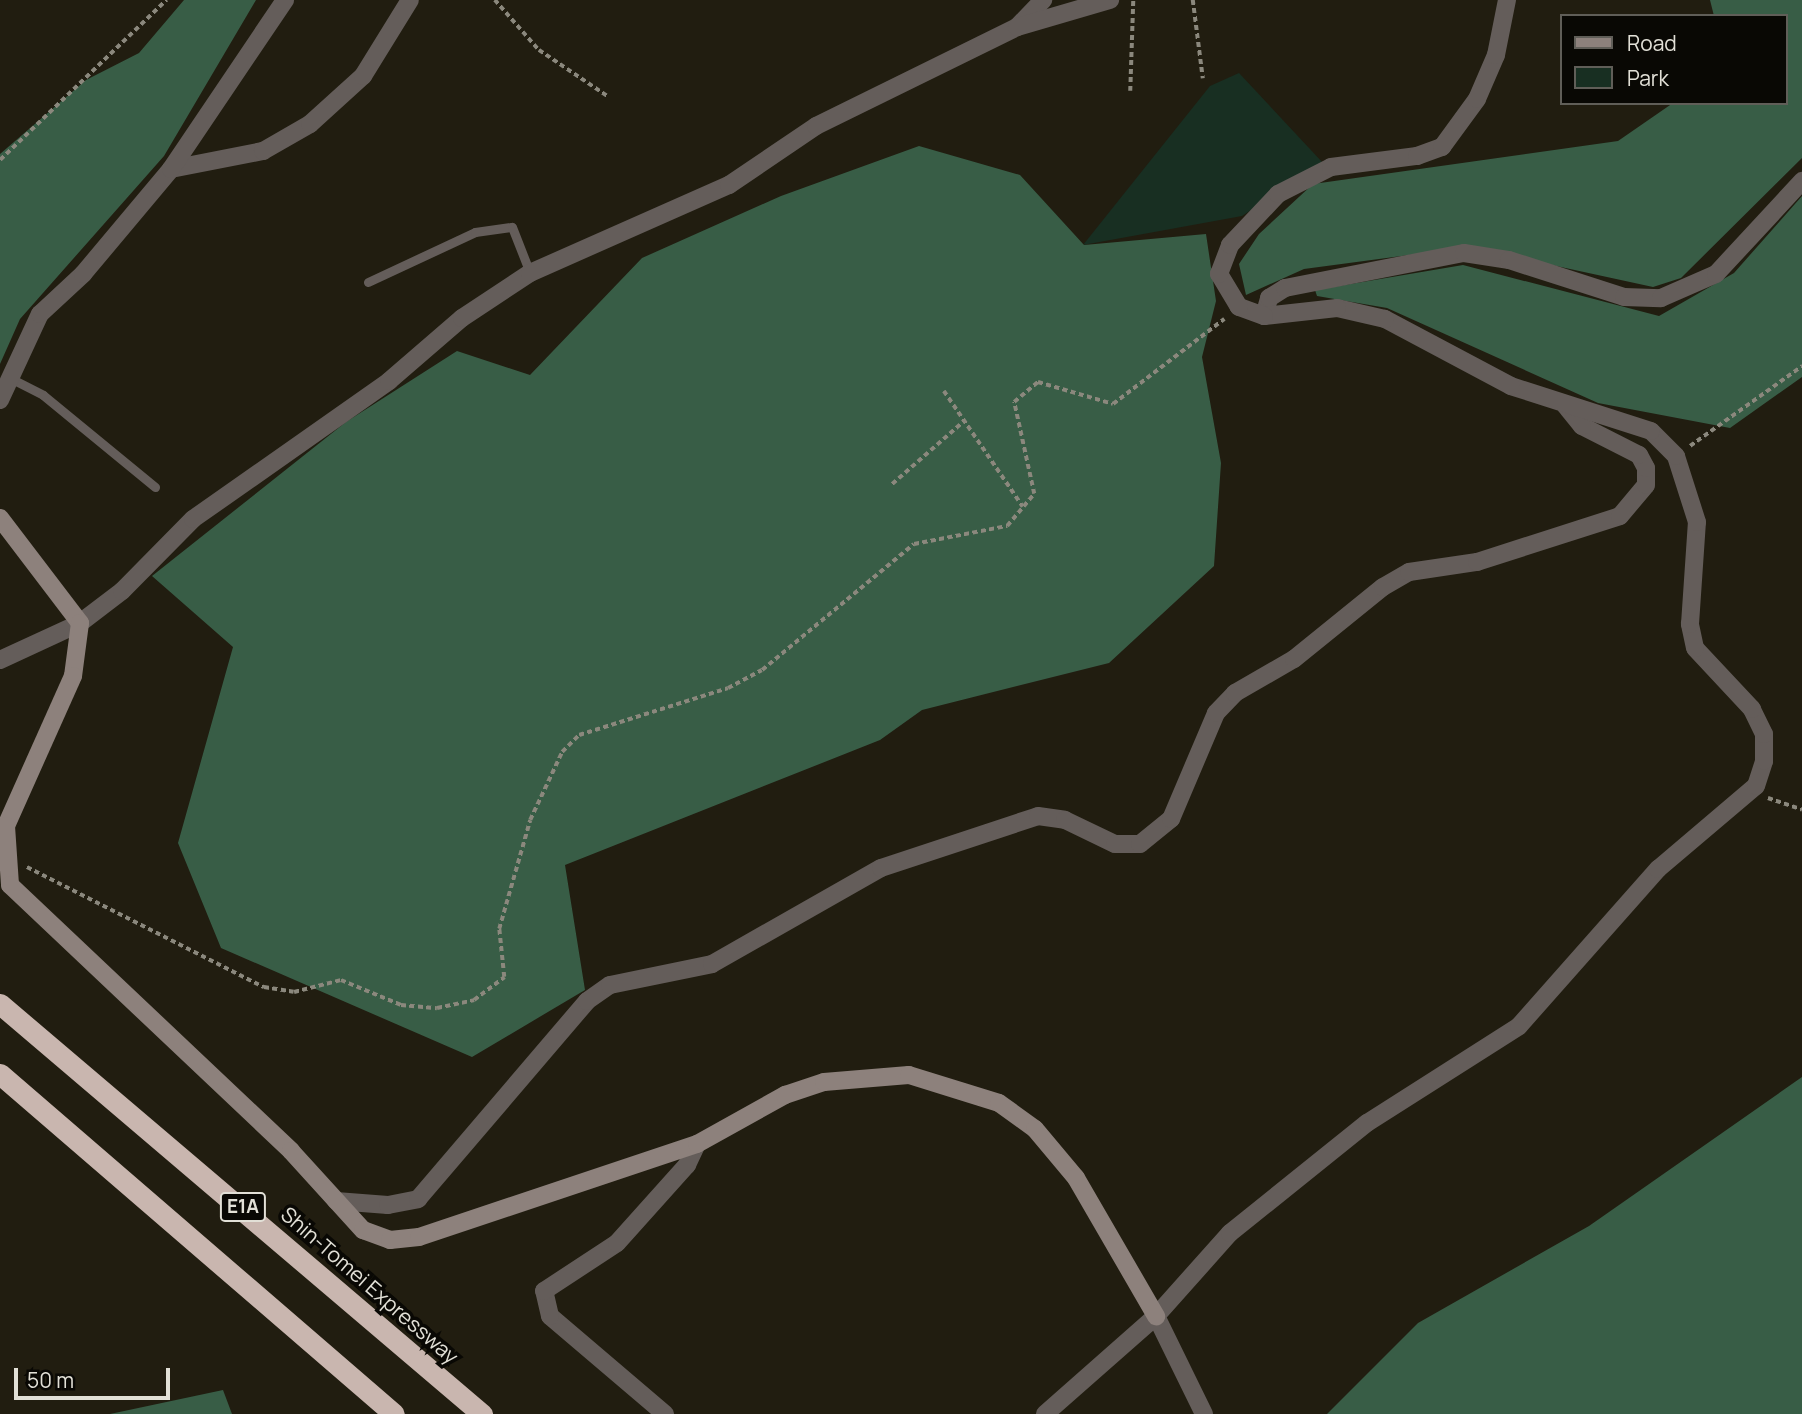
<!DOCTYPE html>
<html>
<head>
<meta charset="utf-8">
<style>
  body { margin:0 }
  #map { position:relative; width:1802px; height:1414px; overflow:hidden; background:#211d10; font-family:Manrope,sans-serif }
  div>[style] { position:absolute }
  .green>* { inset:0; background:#182f22 }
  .forest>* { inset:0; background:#385d46 }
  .path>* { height:3.5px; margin-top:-1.75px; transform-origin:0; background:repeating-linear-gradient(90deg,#8b887d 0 5px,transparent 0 8.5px) }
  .lane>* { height:9px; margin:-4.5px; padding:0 4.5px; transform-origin:4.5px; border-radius:4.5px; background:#645d5a }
  .street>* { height:18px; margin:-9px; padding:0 9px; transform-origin:9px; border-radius:9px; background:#645d5a }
  .secondary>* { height:18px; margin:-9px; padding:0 9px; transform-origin:9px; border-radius:9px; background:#8d817c }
  .highway>* { height:21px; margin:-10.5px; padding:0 10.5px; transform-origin:10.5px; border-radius:10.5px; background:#c9b6af }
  span { translate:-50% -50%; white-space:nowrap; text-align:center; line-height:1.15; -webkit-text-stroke:7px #090804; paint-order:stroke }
  .shield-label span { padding:2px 5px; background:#090804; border:2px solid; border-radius:5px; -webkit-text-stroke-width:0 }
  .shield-label { font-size:19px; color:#e2e0d7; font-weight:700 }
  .street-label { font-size:21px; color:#e2e0d7 }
  .legend { position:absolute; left:1560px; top:14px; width:228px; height:91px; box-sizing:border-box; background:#090804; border:2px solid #605e58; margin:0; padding:9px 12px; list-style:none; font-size:21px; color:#e2e0d7 }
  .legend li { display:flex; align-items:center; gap:14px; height:35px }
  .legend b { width:35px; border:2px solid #605e58 }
  .scale { position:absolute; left:14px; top:1368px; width:156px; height:32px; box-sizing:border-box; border:4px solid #e2e0d7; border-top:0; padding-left:9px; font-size:21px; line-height:24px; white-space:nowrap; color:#e2e0d7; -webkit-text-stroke:5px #090804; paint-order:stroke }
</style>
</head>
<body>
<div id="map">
  <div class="green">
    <i style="clip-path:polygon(1239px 73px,1323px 163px,1242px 216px,1083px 245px,1210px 86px)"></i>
  </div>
  <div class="forest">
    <i style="clip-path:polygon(184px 0,256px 0,164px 156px,20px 319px,0 364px,0 154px,86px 80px,139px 53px)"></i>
    <i style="clip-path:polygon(1710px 0,1802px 0,1802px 158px,1681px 278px,1653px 287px,1469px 247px,1304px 269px,1246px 295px,1239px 264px,1259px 234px,1313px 184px,1618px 141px,1673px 103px,1786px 103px,1786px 16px,1714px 16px)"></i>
    <i style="clip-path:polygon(919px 146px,1020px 175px,1084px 245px,1206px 234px,1216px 301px,1202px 357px,1221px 463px,1214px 566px,1109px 663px,922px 710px,880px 740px,565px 865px,585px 990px,472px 1057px,221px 948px,178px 843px,233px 647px,152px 576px,346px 422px,457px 351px,530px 375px,642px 258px,781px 196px)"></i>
    <i style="clip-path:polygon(1802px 196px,1802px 377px,1730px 428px,1598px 403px,1387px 308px,1317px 296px,1315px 290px,1463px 265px,1659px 316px,1734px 273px)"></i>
    <i style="clip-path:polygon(1802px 1077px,1802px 1414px,1327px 1414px,1418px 1323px,1589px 1226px)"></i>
    <i style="clip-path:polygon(223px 1390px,232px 1414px,110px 1414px)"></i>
  </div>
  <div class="path">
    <i style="left:495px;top:0;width:67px;rotate:48.7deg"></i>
    <i style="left:539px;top:50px;width:84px;rotate:33.9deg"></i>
    <i style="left:1193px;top:0;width:79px;rotate:82.7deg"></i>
    <i style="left:1130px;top:91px;width:91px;rotate:-88.1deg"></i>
    <i style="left:0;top:160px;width:231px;rotate:-43.9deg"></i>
    <i style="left:944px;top:391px;width:140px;rotate:55.7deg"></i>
    <i style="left:1690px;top:446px;width:138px;rotate:-35.5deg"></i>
    <i style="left:892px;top:484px;width:96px;rotate:-41.2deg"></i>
    <i style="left:1768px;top:798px;width:36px;rotate:19deg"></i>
    <i style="left:27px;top:867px;width:266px;rotate:26.9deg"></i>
    <i style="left:264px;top:987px;width:30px;rotate:9deg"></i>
    <i style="left:294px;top:992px;width:49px;rotate:-14.3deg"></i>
    <i style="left:341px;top:980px;width:65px;rotate:22.6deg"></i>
    <i style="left:401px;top:1005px;width:36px;rotate:5deg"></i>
    <i style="left:437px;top:1008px;width:38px;rotate:-12deg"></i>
    <i style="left:474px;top:1000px;width:38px;rotate:-37deg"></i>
    <i style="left:504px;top:977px;width:48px;rotate:-95.9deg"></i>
    <i style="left:499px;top:929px;width:113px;rotate:-74.1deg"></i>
    <i style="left:530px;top:820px;width:75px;rotate:-64.8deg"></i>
    <i style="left:562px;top:752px;width:24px;rotate:-45deg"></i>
    <i style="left:579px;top:735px;width:156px;rotate:-17.5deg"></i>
    <i style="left:728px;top:688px;width:38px;rotate:-28deg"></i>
    <i style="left:762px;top:670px;width:197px;rotate:-39.7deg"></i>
    <i style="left:914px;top:544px;width:95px;rotate:-11deg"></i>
    <i style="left:1007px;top:526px;width:42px;rotate:-49.8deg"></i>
    <i style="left:1034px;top:494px;width:94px;rotate:-102.3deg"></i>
    <i style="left:1014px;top:402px;width:31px;rotate:-40deg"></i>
    <i style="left:1038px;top:382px;width:78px;rotate:16.3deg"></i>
    <i style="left:1113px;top:404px;width:140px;rotate:-37.4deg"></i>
  </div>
  <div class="lane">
    <i style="left:368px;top:282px;width:118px;rotate:-25deg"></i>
    <i style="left:475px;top:232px;width:37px;rotate:-8deg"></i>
    <i style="left:512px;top:227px;width:49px;rotate:68.6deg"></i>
    <i style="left:10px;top:378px;width:37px;rotate:27deg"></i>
    <i style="left:43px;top:395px;width:145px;rotate:39.4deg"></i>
  </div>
  <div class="street">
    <i style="left:1019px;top:25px;width:35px;rotate:-46deg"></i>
    <i style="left:171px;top:169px;width:94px;rotate:-11.1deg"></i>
    <i style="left:263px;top:151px;width:54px;rotate:-29.9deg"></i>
    <i style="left:310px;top:124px;width:72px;rotate:-42.2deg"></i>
    <i style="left:363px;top:76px;width:89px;rotate:-58.3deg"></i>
    <i style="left:1264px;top:316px;width:19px;rotate:-74deg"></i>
    <i style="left:1269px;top:298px;width:19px;rotate:-32deg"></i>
    <i style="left:1285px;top:288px;width:182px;rotate:-11.1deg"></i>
    <i style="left:1464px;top:253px;width:46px;rotate:8.8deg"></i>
    <i style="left:1509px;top:260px;width:121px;rotate:17.8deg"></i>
    <i style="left:1624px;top:297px;width:37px;rotate:2deg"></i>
    <i style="left:1661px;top:298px;width:60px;rotate:-23.6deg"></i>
    <i style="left:1716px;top:274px;width:127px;rotate:-47.2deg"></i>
    <i style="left:0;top:400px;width:95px;rotate:-65.1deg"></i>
    <i style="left:40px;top:314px;width:59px;rotate:-42.9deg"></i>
    <i style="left:83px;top:274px;width:137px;rotate:-50deg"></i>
    <i style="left:171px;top:169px;width:204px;rotate:-56deg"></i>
    <i style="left:0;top:660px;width:88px;rotate:-24.8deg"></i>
    <i style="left:80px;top:623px;width:53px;rotate:-37.3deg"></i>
    <i style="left:122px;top:591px;width:101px;rotate:-45.4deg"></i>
    <i style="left:193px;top:519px;width:240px;rotate:-35.1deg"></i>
    <i style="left:389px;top:381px;width:96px;rotate:-40.8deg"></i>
    <i style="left:462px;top:318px;width:82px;rotate:-33.5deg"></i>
    <i style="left:530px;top:273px;width:218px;rotate:-23.9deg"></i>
    <i style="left:729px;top:185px;width:105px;rotate:-34.1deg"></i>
    <i style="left:816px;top:126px;width:224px;rotate:-26.2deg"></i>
    <i style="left:1017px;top:27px;width:97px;rotate:-16.2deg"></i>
    <i style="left:336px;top:1201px;width:52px;rotate:4.4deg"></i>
    <i style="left:388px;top:1205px;width:31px;rotate:-11deg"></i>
    <i style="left:418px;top:1199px;width:260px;rotate:-49.5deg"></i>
    <i style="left:587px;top:1001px;width:28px;rotate:-35deg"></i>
    <i style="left:610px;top:985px;width:104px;rotate:-11.6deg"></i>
    <i style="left:712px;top:964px;width:194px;rotate:-29.6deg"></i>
    <i style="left:881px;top:868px;width:165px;rotate:-18.3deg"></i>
    <i style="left:1038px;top:816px;width:27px;rotate:8deg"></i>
    <i style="left:1065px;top:820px;width:55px;rotate:25.6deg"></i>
    <i style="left:1115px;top:844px;width:25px"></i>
    <i style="left:1140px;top:844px;width:40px;rotate:-39deg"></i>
    <i style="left:1171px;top:819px;width:115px;rotate:-67deg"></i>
    <i style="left:1216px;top:713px;width:28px;rotate:-46deg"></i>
    <i style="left:1235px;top:693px;width:68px;rotate:-30deg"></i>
    <i style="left:1294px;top:659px;width:114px;rotate:-39deg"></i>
    <i style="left:1383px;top:587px;width:30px;rotate:-30deg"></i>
    <i style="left:1409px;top:572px;width:69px;rotate:-8.4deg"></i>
    <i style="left:1477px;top:562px;width:150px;rotate:-17.8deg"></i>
    <i style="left:1620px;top:516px;width:40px;rotate:-50deg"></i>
    <i style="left:1646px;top:485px;width:17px;rotate:-90deg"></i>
    <i style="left:1646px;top:468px;width:15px;rotate:-118deg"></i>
    <i style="left:1639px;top:455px;width:64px;rotate:-153deg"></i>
    <i style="left:1582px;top:426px;width:26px;rotate:-129deg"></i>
    <i style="left:1156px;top:1316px;width:109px;rotate:63.9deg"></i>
    <i style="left:665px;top:1414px;width:151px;rotate:-139.6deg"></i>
    <i style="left:550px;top:1316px;width:26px;rotate:-103deg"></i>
    <i style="left:544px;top:1291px;width:87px;rotate:-33.3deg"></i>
    <i style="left:617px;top:1243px;width:105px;rotate:-48.1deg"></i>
    <i style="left:687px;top:1165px;width:23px;rotate:-65deg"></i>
    <i style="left:1045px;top:1414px;width:148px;rotate:-41.4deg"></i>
    <i style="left:1156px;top:1316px;width:111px;rotate:-48.3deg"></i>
    <i style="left:1230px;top:1233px;width:176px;rotate:-38.8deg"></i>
    <i style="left:1367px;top:1123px;width:180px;rotate:-32.5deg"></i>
    <i style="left:1519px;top:1026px;width:210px;rotate:-48.5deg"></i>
    <i style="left:1658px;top:869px;width:128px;rotate:-40.3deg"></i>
    <i style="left:1756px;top:786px;width:26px;rotate:-72deg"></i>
    <i style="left:1764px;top:761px;width:27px;rotate:-90deg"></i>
    <i style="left:1764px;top:734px;width:28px;rotate:-116deg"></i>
    <i style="left:1752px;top:709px;width:83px;rotate:-133.1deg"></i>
    <i style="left:1695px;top:648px;width:25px;rotate:-102deg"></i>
    <i style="left:1690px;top:624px;width:102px;rotate:-86.1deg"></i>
    <i style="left:1697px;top:522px;width:69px;rotate:-107.7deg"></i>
    <i style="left:1676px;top:456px;width:35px;rotate:-135deg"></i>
    <i style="left:1651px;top:431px;width:147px;rotate:-162.2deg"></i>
    <i style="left:1511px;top:386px;width:143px;rotate:-152deg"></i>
    <i style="left:1385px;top:319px;width:49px;rotate:-167.1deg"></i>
    <i style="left:1337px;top:308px;width:73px;rotate:173.7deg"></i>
    <i style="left:1264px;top:316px;width:27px;rotate:-160deg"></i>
    <i style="left:1239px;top:307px;width:39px;rotate:-121deg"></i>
    <i style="left:1219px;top:274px;width:31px;rotate:-69deg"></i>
    <i style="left:1230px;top:245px;width:70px;rotate:-46.7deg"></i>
    <i style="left:1278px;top:194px;width:59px;rotate:-27deg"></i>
    <i style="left:1331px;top:167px;width:87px;rotate:-7.3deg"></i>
    <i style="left:1417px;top:156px;width:27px;rotate:-20deg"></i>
    <i style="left:1442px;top:147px;width:59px;rotate:-53.9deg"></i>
    <i style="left:1477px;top:99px;width:48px;rotate:-66.6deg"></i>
    <i style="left:1496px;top:55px;width:56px;rotate:-78.7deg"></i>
  </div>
  <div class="secondary">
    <i style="left:0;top:518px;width:132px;rotate:52.7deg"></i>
    <i style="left:80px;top:623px;width:53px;rotate:97.5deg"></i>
    <i style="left:73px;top:676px;width:164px;rotate:114.1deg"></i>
    <i style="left:6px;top:826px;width:59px;rotate:86.1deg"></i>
    <i style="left:10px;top:885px;width:387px;rotate:43.4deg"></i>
    <i style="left:291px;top:1151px;width:107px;rotate:47.7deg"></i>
    <i style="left:363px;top:1230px;width:29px;rotate:20deg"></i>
    <i style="left:390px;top:1240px;width:29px;rotate:-6deg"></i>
    <i style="left:419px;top:1237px;width:293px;rotate:-18.5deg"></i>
    <i style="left:697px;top:1144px;width:101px;rotate:-29.1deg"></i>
    <i style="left:785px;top:1095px;width:41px;rotate:-18.4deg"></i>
    <i style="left:824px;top:1082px;width:85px;rotate:-4.7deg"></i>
    <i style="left:909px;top:1075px;width:94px;rotate:17.3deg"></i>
    <i style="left:999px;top:1103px;width:44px;rotate:35.8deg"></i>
    <i style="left:1035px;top:1129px;width:64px;rotate:50.1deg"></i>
    <i style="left:1076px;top:1178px;width:160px;rotate:59.9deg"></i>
  </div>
  <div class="highway">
    <i style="left:0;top:1004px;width:633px;rotate:40.39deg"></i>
    <i style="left:0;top:1074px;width:520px;rotate:40.79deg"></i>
  </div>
  <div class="shield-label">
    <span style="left:243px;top:1207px">E1A</span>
  </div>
  <div class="street-label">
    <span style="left:370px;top:1285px;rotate:41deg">Shin-Tomei Expressway</span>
  </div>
  <ul class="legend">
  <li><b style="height:9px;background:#8d817c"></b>Road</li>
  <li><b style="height:19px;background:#182f22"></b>Park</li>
  </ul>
  <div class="scale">50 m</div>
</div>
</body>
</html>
